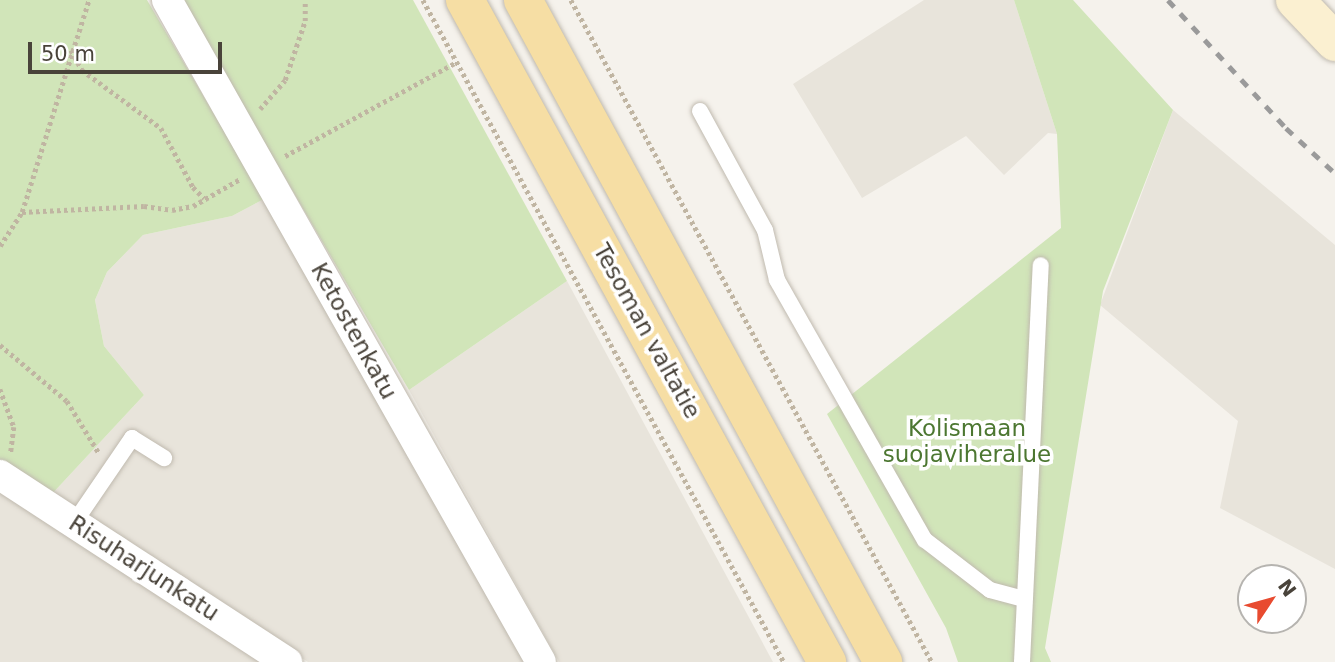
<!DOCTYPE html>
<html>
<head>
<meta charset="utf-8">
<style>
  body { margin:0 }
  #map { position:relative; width:1335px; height:662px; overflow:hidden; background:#f5f2ec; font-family:"DejaVu Sans",sans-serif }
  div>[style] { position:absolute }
  .residential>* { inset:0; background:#e8e4db }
  .green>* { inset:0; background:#d1e5b9 }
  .path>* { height:4.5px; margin-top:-2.25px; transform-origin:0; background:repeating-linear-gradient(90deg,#c0b5a2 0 3.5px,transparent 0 7px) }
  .roads { filter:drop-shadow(0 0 2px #c0baaf) drop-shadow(0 0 2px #c0baaf) }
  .lane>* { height:16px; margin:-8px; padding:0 8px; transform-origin:8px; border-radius:8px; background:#fff }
  .street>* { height:30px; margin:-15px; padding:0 15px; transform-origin:15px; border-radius:15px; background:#fff }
  .secondary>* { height:38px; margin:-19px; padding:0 19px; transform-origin:19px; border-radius:19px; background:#fbf0d1 }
  .primary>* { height:38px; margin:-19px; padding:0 19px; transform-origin:19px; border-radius:19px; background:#f6dea4 }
  .rail>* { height:5px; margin-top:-2.5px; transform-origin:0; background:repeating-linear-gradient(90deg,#9a9a9a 0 9px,transparent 0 18px) }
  span { translate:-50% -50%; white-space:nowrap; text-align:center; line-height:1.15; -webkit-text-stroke:7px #fff; paint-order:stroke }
  .street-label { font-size:23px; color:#49433a }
  .park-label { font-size:23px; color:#4c7731 }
  .north { position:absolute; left:1237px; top:564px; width:70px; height:70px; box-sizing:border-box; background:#fff; border:2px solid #b6b4b0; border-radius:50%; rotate:54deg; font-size:19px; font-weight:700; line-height:28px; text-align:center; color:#49433a }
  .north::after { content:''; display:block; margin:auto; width:24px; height:32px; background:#e84b30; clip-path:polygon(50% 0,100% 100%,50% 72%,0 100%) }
  .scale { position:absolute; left:28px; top:42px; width:194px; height:32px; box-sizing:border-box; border:4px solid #49433a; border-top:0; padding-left:9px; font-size:21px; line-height:24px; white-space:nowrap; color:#49433a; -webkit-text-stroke:5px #fff; paint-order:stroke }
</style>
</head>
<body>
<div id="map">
  <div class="residential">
    <i style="clip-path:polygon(924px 0,1014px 0,1057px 134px,1048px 133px,1004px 175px,966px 136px,862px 198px,793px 84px)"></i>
    <i style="clip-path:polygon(1173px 110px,1335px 245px,1335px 569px,1220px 508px,1238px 421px,1100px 305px)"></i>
    <i style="clip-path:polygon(264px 199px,524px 662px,308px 662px,51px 495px,144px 395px,104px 346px,95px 300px,107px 272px,143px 235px,232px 216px)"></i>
    <i style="clip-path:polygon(567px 281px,773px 662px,559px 662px,409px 390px)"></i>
    <i style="clip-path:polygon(0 489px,276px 662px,0 662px)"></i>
  </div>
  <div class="green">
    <i style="clip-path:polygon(0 0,147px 0,264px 199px,232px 216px,143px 235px,107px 272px,95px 300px,104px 346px,144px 395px,51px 495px,0 462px)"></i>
    <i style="clip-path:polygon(181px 0,413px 0,567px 281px,409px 390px)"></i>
    <i style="clip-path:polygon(1014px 0,1073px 0,1173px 110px,1103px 291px,1045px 648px,1051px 662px,958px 662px,946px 628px,827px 414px,1061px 228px,1057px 134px)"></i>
  </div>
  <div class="path">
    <i style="left:423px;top:0;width:754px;rotate:61.4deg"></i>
    <i style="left:571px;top:0;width:754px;rotate:61.4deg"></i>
    <i style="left:71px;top:50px;width:23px;rotate:61deg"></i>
    <i style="left:82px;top:70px;width:98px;rotate:36.3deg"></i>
    <i style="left:161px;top:128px;width:67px;rotate:61.5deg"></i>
    <i style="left:193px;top:187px;width:16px;rotate:45deg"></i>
    <i style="left:260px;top:109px;width:38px;rotate:-49deg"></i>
    <i style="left:285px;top:80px;width:62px;rotate:-71.3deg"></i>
    <i style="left:305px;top:21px;width:21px;rotate:-90deg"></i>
    <i style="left:285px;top:156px;width:196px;rotate:-28.7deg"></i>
    <i style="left:22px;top:212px;width:122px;rotate:-2.8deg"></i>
    <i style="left:144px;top:206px;width:28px;rotate:8deg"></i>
    <i style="left:172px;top:210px;width:21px;rotate:-11deg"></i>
    <i style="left:193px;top:206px;width:54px;rotate:-29.9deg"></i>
    <i style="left:0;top:246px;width:40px;rotate:-57.1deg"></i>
    <i style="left:22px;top:212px;width:222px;rotate:-72.5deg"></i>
    <i style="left:0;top:345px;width:87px;rotate:39.9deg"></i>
    <i style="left:67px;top:401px;width:61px;rotate:58.4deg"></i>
    <i style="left:0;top:389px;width:40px;rotate:69.8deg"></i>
    <i style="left:14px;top:427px;width:25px;rotate:97deg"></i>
  </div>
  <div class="roads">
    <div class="lane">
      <i style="left:700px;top:111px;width:136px;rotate:61.4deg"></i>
      <i style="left:765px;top:230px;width:51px;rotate:76.5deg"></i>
      <i style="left:777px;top:280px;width:299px;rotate:60.4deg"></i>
      <i style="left:925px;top:540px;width:82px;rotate:37.6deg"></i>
      <i style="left:990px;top:590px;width:34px;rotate:15deg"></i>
      <i style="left:74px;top:523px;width:103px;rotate:-55.7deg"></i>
      <i style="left:132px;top:438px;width:38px;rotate:32deg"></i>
      <i style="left:1022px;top:662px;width:397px;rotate:-87.3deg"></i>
    </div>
    <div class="street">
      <i style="left:167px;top:0;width:760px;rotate:60.54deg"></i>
      <i style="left:0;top:475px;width:343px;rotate:33.1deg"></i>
    </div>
    <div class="secondary">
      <i style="left:1295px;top:0;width:58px;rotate:46.4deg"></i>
    </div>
    <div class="primary">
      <i style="left:465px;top:0;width:755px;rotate:61.33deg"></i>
      <i style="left:523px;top:0;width:754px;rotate:61.46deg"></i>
    </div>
  </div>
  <div class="rail">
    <i style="left:1168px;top:0;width:174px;rotate:47.3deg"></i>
    <i style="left:1286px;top:128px;width:67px;rotate:42.6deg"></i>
  </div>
  <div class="street-label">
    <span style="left:354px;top:331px;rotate:61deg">Ketostenkatu</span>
    <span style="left:647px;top:331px;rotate:61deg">Tesoman valtatie</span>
    <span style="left:144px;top:568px;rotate:33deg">Risuharjunkatu</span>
  </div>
  <div class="park-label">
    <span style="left:967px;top:441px">Kolismaan<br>suojaviheralue</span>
  </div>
  <div class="north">N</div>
  <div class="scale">50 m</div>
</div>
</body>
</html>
